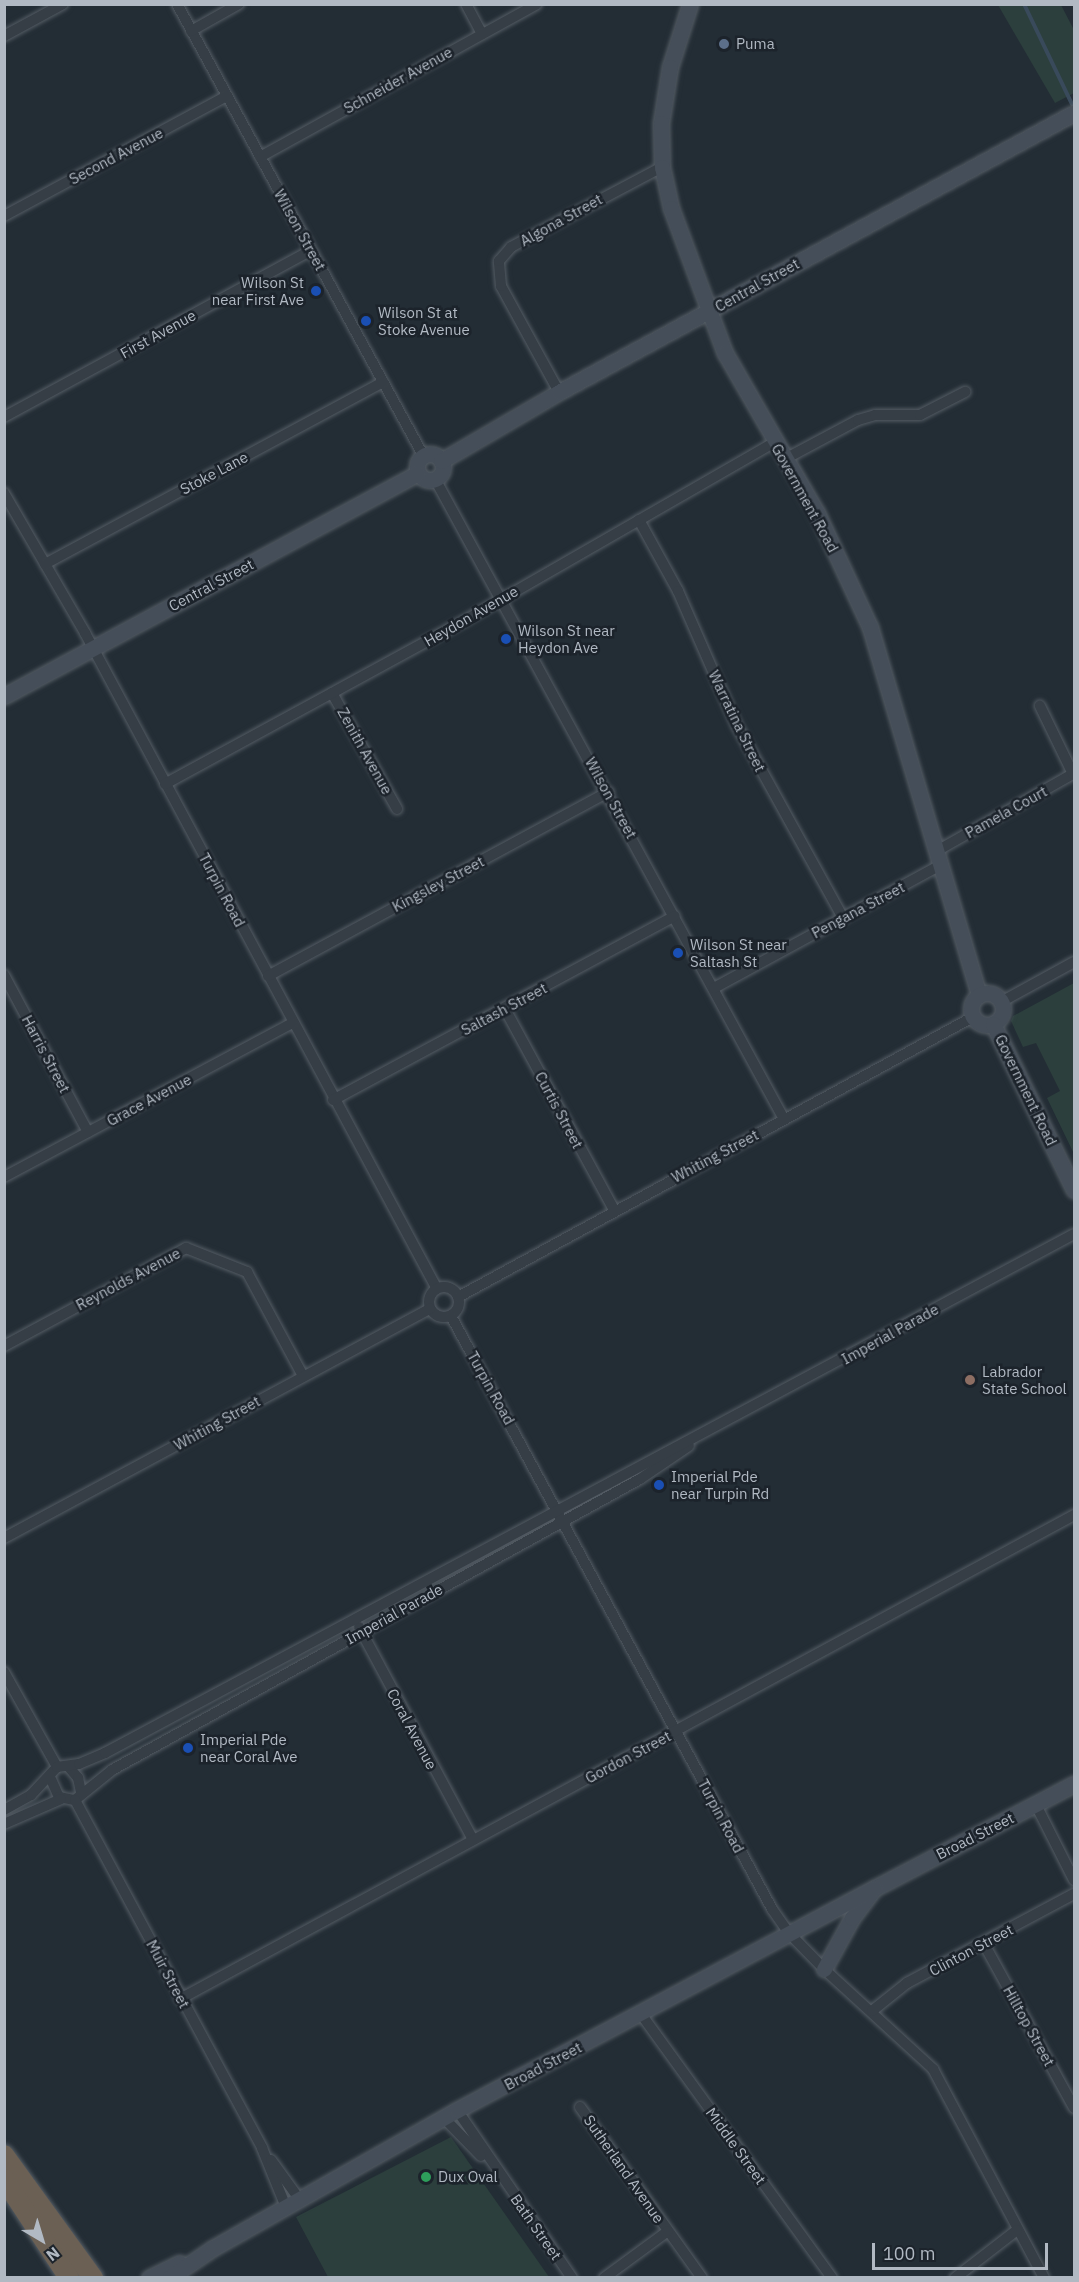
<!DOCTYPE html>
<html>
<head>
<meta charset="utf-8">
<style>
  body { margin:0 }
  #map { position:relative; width:1079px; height:2282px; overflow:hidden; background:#232d35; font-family:"IBM Plex Sans",sans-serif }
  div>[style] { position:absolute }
  .green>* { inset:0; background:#2c3f3d }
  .stream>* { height:4px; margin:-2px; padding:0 2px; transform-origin:2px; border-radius:2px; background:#394a5b }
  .roads { filter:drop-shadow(0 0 2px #545c64) drop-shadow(0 0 2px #545c64) }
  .street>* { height:10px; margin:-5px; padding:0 5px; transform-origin:5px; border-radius:5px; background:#363e46 }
  .street>.ring { margin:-5px; padding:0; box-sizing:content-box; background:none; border:10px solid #363e46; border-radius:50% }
  .secondary>* { height:15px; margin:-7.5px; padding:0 7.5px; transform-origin:7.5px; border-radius:7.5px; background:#454e59 }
  .secondary>.ring { margin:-7.5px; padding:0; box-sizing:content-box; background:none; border:15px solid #454e59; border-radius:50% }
  .highway>* { height:20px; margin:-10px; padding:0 10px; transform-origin:10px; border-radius:10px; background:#6b6054 }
  .dots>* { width:16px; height:16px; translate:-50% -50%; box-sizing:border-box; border:3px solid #1c232b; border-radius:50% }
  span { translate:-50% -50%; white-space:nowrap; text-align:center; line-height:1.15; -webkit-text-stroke:5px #1c232b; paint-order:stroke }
  .poi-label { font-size:15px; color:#b1b9c3 }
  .left { translate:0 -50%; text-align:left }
  .right { translate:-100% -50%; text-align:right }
  .street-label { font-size:15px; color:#b1b9c3 }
  .frame { position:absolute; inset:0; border:6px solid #b1b9c3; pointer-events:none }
  .north { position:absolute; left:12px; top:2210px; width:60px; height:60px; -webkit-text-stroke:4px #1c232b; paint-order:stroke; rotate:142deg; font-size:16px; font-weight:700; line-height:24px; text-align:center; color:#b1b9c3 }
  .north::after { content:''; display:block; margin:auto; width:21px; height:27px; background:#b1b9c3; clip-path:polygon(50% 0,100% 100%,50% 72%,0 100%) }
  .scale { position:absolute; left:872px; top:2243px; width:176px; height:27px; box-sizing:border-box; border:3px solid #b1b9c3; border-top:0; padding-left:8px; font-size:18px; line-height:21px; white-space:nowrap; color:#b1b9c3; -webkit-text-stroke:4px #1c232b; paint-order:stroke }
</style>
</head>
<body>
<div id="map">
  <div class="green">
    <i style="clip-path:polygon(998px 5px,1061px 5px,1074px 30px,1074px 93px,1055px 103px)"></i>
    <i style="clip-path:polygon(1074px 983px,1074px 1154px,1047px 1098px,1060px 1091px,1036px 1043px,1023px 1047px,1011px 1021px,1013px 1016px)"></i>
    <i style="clip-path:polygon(451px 2137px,549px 2277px,328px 2277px,296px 2217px)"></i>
  </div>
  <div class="stream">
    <i style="left:1024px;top:4px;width:111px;rotate:64.4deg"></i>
  </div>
  <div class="roads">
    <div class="street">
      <i style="left:177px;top:4px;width:514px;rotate:61.39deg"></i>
      <i style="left:466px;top:4px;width:34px;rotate:62deg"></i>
      <i style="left:191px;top:31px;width:55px;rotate:-29.4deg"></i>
      <i style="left:4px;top:36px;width:67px;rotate:-28.5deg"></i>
      <i style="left:260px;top:157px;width:316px;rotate:-28.9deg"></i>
      <i style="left:4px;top:216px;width:253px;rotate:-28.3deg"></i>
      <i style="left:559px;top:392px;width:121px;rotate:-118.7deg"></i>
      <i style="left:501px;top:286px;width:25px;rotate:-95deg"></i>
      <i style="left:499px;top:261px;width:18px;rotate:-49deg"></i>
      <i style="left:511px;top:247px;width:171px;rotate:-27.9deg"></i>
      <i style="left:4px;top:417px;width:349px;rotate:-28.5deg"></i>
      <i style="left:785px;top:459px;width:83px;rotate:-28.1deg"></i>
      <i style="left:858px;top:420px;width:18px;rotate:-16deg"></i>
      <i style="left:875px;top:415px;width:45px"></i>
      <i style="left:920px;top:415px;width:51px;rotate:-27.1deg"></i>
      <i style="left:435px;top:479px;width:729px;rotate:61.4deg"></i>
      <i style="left:4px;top:493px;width:162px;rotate:59.9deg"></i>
      <i style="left:85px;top:633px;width:744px;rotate:61.78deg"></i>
      <i style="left:639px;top:520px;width:81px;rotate:61.2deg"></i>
      <i style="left:678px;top:591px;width:145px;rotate:66.4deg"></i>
      <i style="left:736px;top:724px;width:222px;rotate:61.1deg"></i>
      <i style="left:45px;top:564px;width:384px;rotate:-28.3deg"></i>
      <i style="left:332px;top:693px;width:133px;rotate:60.7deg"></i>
      <i style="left:165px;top:784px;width:346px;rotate:-28.6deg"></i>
      <i style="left:469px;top:618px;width:353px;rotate:-29.9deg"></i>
      <i style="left:935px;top:852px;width:159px;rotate:-29.5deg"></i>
      <i style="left:1073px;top:774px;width:76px;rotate:-115.9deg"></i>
      <i style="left:4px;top:975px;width:178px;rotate:61.9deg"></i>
      <i style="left:268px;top:976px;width:387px;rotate:-28.4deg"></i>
      <i style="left:714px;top:988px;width:256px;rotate:-28.5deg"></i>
      <i style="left:1001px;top:1002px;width:83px;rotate:-28.7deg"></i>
      <i style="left:505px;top:1009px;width:229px;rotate:61.5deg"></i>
      <i style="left:333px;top:1100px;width:388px;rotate:-28.3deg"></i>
      <i style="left:4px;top:1177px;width:327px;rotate:-28.1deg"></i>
      <i class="ring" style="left:429px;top:1287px;width:20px;height:20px"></i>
      <i style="left:458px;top:1297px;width:586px;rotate:-28.53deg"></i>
      <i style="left:451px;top:1316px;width:674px;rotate:61.57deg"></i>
      <i style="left:772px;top:1909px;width:29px;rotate:55deg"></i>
      <i style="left:789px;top:1933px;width:50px;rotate:45.8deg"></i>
      <i style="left:824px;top:1969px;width:148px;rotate:42.5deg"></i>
      <i style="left:933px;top:2069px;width:237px;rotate:62deg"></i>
      <i style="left:4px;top:1346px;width:207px;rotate:-28.3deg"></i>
      <i style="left:186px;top:1248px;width:66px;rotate:21.5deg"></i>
      <i style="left:247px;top:1272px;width:118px;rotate:61.7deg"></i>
      <i style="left:4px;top:1538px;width:484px;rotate:-28.3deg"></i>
      <i style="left:359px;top:1627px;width:239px;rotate:61.8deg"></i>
      <i style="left:4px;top:1672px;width:109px;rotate:60.8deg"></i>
      <i style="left:68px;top:1766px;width:16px;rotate:50deg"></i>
      <i style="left:78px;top:1778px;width:14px;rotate:78deg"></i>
      <i style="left:50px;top:1777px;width:22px;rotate:66deg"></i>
      <i style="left:59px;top:1797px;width:16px;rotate:11deg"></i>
      <i style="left:75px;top:1800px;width:48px;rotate:-39deg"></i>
      <i style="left:112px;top:1770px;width:603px;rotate:-28.86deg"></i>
      <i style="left:640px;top:1479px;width:59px;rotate:-34deg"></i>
      <i style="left:75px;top:1800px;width:395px;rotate:61.7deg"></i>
      <i style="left:262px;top:2148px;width:64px;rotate:67.9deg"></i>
      <i style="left:1036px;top:1805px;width:84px;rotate:63.1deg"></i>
      <i style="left:4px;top:1810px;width:31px;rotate:-29deg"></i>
      <i style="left:31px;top:1795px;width:38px;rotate:-47deg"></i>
      <i style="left:57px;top:1767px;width:22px;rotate:-8deg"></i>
      <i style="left:79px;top:1764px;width:28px;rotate:-23deg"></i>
      <i style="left:105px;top:1753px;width:1099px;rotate:-28.17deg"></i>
      <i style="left:4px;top:1824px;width:62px;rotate:-23.7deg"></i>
      <i style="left:984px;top:1944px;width:187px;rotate:61.2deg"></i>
      <i style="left:180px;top:1999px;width:1017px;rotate:-28.43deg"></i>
      <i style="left:872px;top:2011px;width:45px;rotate:-38.7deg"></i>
      <i style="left:907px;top:1983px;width:189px;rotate:-28.1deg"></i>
      <i style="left:641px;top:2014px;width:326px;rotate:54.1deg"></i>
      <i style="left:580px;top:2107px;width:210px;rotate:54.5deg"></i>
      <i style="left:457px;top:2110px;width:204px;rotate:55.6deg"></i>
      <i style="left:444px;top:2118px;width:53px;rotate:45.8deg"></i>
      <i style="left:271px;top:2160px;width:49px;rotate:54.1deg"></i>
      <i style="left:604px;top:2278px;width:79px;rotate:-36.3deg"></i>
      <i style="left:955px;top:2278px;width:78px;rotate:-37.7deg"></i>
    </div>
    <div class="secondary">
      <i style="left:690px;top:4px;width:66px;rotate:107.6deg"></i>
      <i style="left:670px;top:67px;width:57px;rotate:99.1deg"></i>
      <i style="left:661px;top:123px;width:44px;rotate:88.7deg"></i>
      <i style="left:662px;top:167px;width:42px;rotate:77.6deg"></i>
      <i style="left:671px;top:208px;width:155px;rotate:69.6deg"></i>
      <i style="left:725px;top:353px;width:185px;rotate:60.1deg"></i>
      <i style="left:817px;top:513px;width:126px;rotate:65.1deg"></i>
      <i style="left:870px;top:627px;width:384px;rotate:73.5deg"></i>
      <i class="ring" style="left:417px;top:454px;width:11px;height:11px"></i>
      <i style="left:441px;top:461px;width:137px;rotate:-30.3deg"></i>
      <i style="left:559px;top:392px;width:586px;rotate:-28.45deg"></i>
      <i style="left:4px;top:696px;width:470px;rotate:-28.3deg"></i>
      <i class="ring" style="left:971px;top:993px;width:17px;height:17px"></i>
      <i style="left:993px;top:1024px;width:185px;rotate:64deg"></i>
      <i style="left:824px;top:1969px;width:58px;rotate:-61.2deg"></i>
      <i style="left:852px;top:1918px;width:38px;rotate:-53deg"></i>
      <i style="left:875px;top:1888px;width:225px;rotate:-27.6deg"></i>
      <i style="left:149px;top:2278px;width:34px;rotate:-26deg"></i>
      <i style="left:169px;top:2278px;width:53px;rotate:-34.3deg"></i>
      <i style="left:213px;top:2248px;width:280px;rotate:-29.5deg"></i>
      <i style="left:457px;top:2110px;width:473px;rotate:-28deg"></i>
    </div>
    <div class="highway">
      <i style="left:4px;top:2155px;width:152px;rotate:54.1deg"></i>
      <i style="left:4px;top:2179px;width:118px;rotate:56.7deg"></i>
    </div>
  </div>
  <div class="dots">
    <i style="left:724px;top:44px;background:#5c6f8a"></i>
    <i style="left:316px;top:291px;background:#1a4fb4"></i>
    <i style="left:366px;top:321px;background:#1a4fb4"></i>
    <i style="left:506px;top:639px;background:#1a4fb4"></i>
    <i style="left:678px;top:953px;background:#1a4fb4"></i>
    <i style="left:970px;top:1380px;background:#8d6e63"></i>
    <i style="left:659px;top:1485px;background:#1a4fb4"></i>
    <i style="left:188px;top:1748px;background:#1a4fb4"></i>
    <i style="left:426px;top:2177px;background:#2e9e5b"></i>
  </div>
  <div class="poi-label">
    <span class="left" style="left:736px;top:44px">Puma</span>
    <span class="right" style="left:304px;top:291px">Wilson St<br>near First Ave</span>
    <span class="left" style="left:378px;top:321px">Wilson St at<br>Stoke Avenue</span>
    <span class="left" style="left:518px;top:639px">Wilson St near<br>Heydon Ave</span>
    <span class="left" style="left:690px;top:953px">Wilson St near<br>Saltash St</span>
    <span class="left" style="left:982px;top:1380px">Labrador<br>State School</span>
    <span class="left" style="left:671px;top:1485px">Imperial Pde<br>near Turpin Rd</span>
    <span class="left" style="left:200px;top:1748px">Imperial Pde<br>near Coral Ave</span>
    <span class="left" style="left:438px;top:2177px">Dux Oval</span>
  </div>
  <div class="street-label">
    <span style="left:398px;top:80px;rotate:-29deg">Schneider Avenue</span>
    <span style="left:116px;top:156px;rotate:-28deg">Second Avenue</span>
    <span style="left:561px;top:220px;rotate:-29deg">Algona Street</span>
    <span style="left:300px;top:230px;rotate:61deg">Wilson Street</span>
    <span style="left:757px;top:285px;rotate:-29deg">Central Street</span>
    <span style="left:158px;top:334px;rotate:-29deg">First Avenue</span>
    <span style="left:214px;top:473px;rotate:-28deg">Stoke Lane</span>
    <span style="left:805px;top:498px;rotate:61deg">Government Road</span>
    <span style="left:211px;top:585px;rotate:-28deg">Central Street</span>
    <span style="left:471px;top:616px;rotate:-30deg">Heydon Avenue</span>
    <span style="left:737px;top:721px;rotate:64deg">Warratina Street</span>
    <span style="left:365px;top:751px;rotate:61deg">Zenith Avenue</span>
    <span style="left:611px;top:798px;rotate:61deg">Wilson Street</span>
    <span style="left:1006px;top:812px;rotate:-29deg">Pamela Court</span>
    <span style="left:438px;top:884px;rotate:-28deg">Kingsley Street</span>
    <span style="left:222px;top:890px;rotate:62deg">Turpin Road</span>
    <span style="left:858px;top:910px;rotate:-28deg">Pengana Street</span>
    <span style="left:504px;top:1009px;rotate:-28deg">Saltash Street</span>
    <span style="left:46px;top:1054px;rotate:62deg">Harris Street</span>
    <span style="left:1026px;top:1090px;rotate:64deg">Government Road</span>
    <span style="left:149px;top:1100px;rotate:-28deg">Grace Avenue</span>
    <span style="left:559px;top:1110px;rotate:62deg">Curtis Street</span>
    <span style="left:715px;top:1156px;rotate:-28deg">Whiting Street</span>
    <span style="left:128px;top:1279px;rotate:-28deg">Reynolds Avenue</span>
    <span style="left:890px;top:1334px;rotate:-29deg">Imperial Parade</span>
    <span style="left:491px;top:1388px;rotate:61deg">Turpin Road</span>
    <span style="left:217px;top:1423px;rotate:-29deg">Whiting Street</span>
    <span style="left:394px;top:1614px;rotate:-29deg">Imperial Parade</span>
    <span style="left:412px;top:1729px;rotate:62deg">Coral Avenue</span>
    <span style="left:628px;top:1757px;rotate:-28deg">Gordon Street</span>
    <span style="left:721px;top:1816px;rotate:62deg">Turpin Road</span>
    <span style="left:975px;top:1836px;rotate:-27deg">Broad Street</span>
    <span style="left:971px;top:1950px;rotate:-28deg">Clinton Street</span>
    <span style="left:168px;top:1974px;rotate:62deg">Muir Street</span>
    <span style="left:1029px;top:2026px;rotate:61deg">Hilltop Street</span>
    <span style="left:543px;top:2066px;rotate:-28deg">Broad Street</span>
    <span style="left:736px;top:2146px;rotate:54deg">Middle Street</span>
    <span style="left:624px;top:2169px;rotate:55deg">Sutherland Avenue</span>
    <span style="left:536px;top:2227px;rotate:55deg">Bath Street</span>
  </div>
  <div class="frame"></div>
  <div class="north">N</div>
  <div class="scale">100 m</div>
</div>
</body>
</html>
